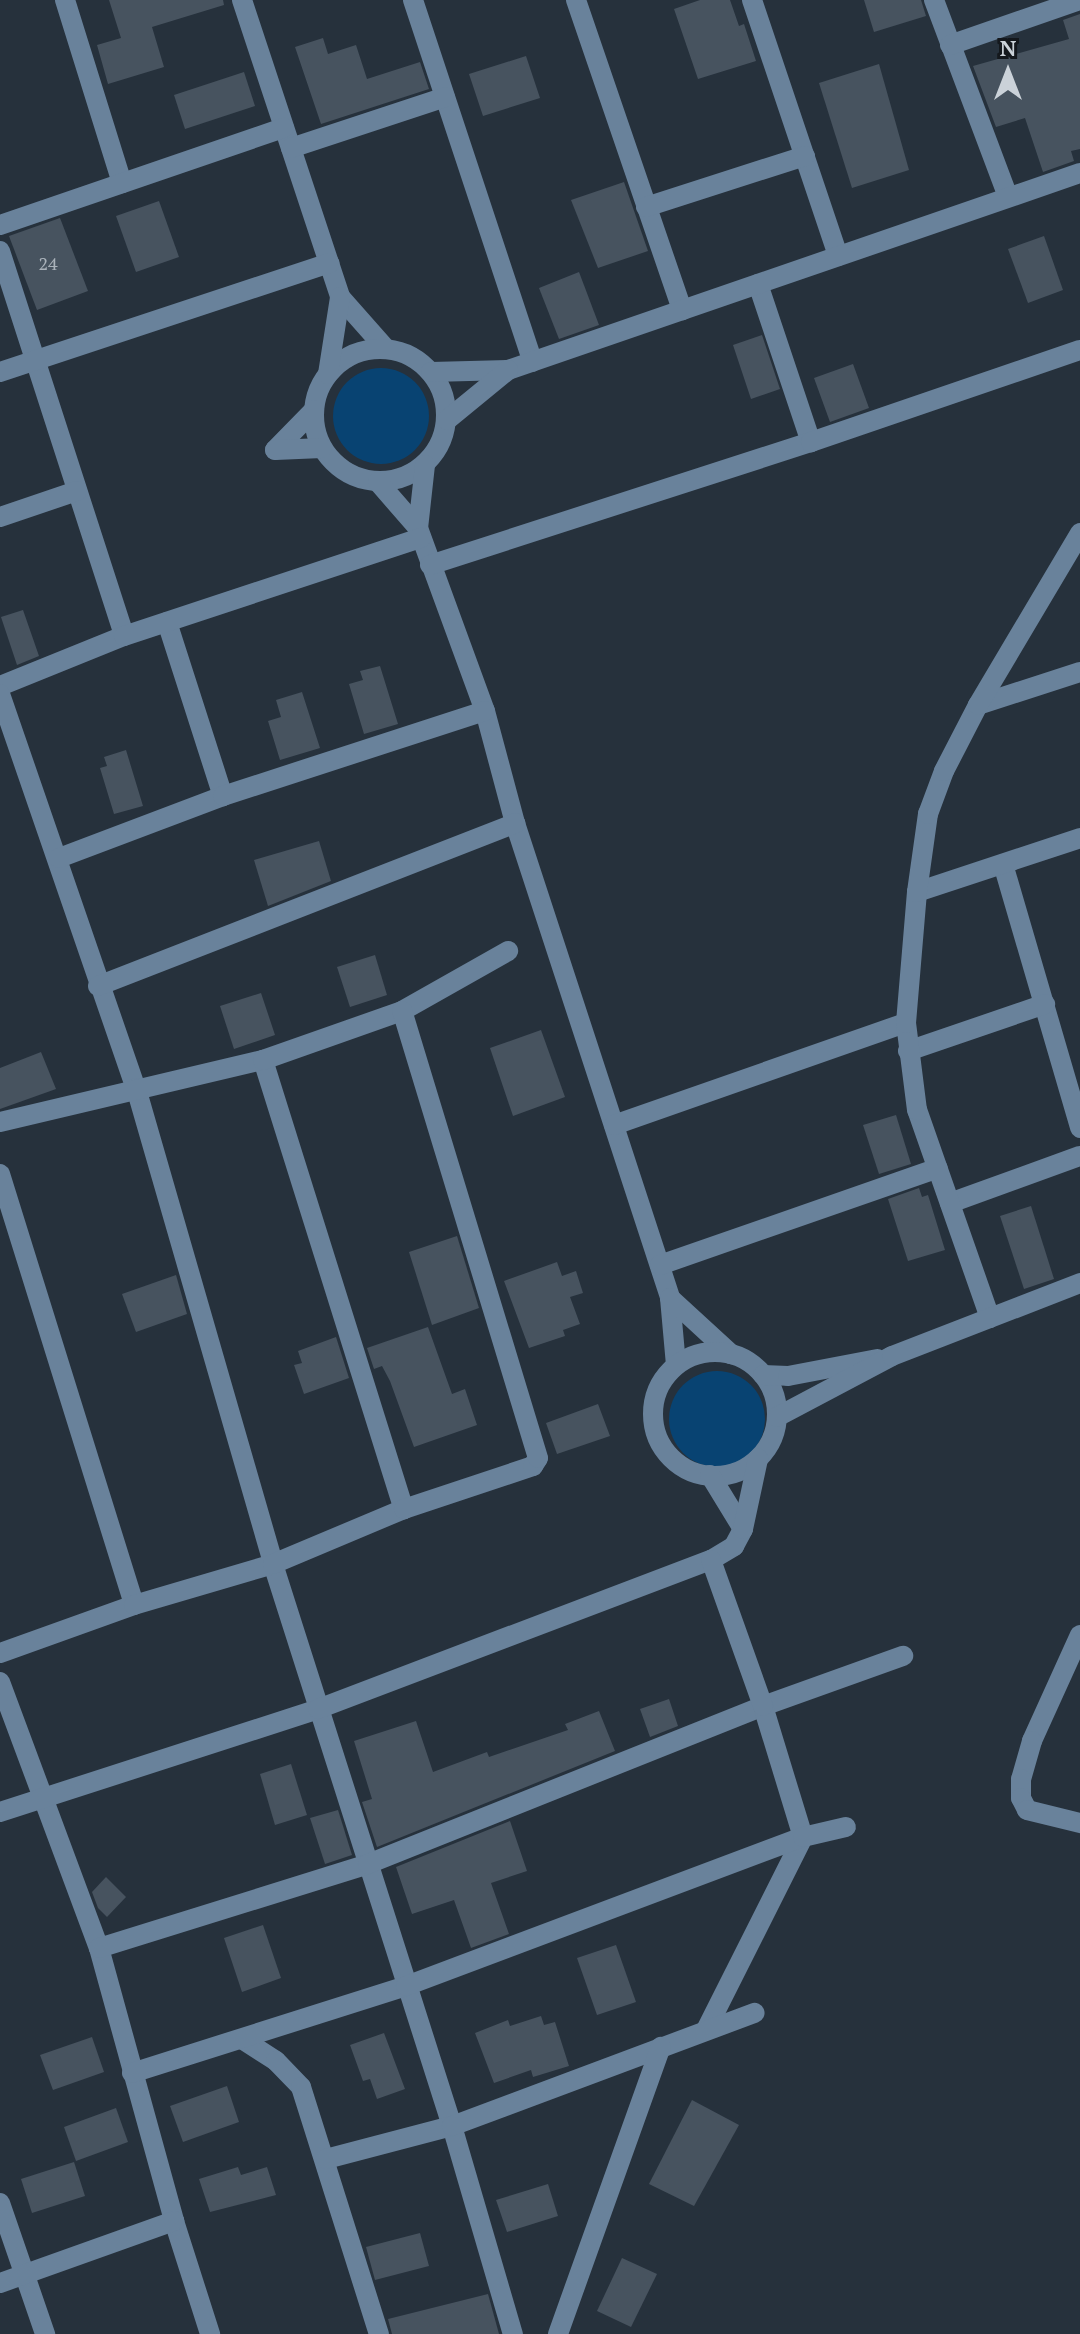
<!DOCTYPE html>
<html>
<head>
<meta charset="utf-8">
<style>
  body { margin:0 }
  #map { position:relative; width:1080px; height:2334px; overflow:hidden; background:#26313c; font-family:"PT Serif",serif }
  div>[style] { position:absolute }
  .green>* { inset:0; background:#084372 }
  .round { border-radius:50% }
  .building>* { inset:0; background:#47535f }
  .minor>* { height:20px; margin:-10px; padding:0 10px; transform-origin:10px; border-radius:10px; background:#69829b }
  .minor>.ring { margin:-10px; padding:0; box-sizing:content-box; background:none; border:20px solid #69829b; border-radius:50% }
  span { translate:-50% -50%; white-space:nowrap; text-align:center; line-height:1.15; -webkit-text-stroke:8px #14181d; paint-order:stroke }
  .number-label { font-size:18px; color:#aab2ba }
  .number-label span { -webkit-text-stroke-width:0 }
  .north { position:absolute; left:968px; top:32px; width:80px; height:80px; -webkit-text-stroke:6px #14181d; paint-order:stroke; rotate:0deg; font-size:22px; font-weight:700; line-height:32px; text-align:center; color:#cbd2d9 }
  .north::after { content:''; display:block; margin:auto; width:28px; height:36px; background:#cbd2d9; clip-path:polygon(50% 0,100% 100%,50% 72%,0 100%) }
</style>
</head>
<body>
<div id="map">
  <div class="green">
    <i class="round" style="left:333px;top:368px;width:96px;height:96px"></i>
    <i class="round" style="left:669px;top:1371px;width:96px;height:96px"></i>
  </div>
  <div class="building">
    <i style="clip-path:polygon(109px 0,223px 0,224px 5px,152px 27px,164px 67px,108px 84px,97px 45px,121px 38px)"></i>
    <i style="clip-path:polygon(700px 0,730px 0,739px 26px,744px 24px,756px 61px,698px 79px,674px 9px)"></i>
    <i style="clip-path:polygon(864px 0,921px 0,926px 16px,874px 32px)"></i>
    <i style="clip-path:polygon(1080px 14px,1080px 149px,1071px 151px,1074px 161px,1043px 172px,1025px 118px,996px 127px,973px 66px,1069px 39px,1063px 20px)"></i>
    <i style="clip-path:polygon(323px 38px,328px 54px,356px 45px,367px 79px,420px 62px,429px 89px,321px 124px,295px 47px)"></i>
    <i style="clip-path:polygon(526px 56px,540px 98px,483px 116px,469px 74px)"></i>
    <i style="clip-path:polygon(879px 64px,909px 170px,852px 188px,819px 83px)"></i>
    <i style="clip-path:polygon(244px 72px,255px 106px,185px 129px,174px 95px)"></i>
    <i style="clip-path:polygon(624px 182px,648px 251px,598px 268px,571px 200px)"></i>
    <i style="clip-path:polygon(159px 201px,179px 257px,136px 272px,116px 216px)"></i>
    <i style="clip-path:polygon(60px 218px,88px 291px,37px 310px,9px 236px)"></i>
    <i style="clip-path:polygon(1044px 236px,1063px 290px,1028px 303px,1008px 249px)"></i>
    <i style="clip-path:polygon(579px 272px,599px 325px,559px 339px,539px 288px)"></i>
    <i style="clip-path:polygon(762px 335px,780px 389px,751px 399px,733px 345px)"></i>
    <i style="clip-path:polygon(853px 364px,869px 408px,830px 422px,814px 378px)"></i>
    <i style="clip-path:polygon(23px 610px,39px 656px,17px 665px,1px 617px)"></i>
    <i style="clip-path:polygon(380px 666px,398px 724px,364px 734px,349px 684px,363px 680px,360px 671px)"></i>
    <i style="clip-path:polygon(302px 692px,320px 748px,280px 760px,268px 721px,281px 717px,276px 700px)"></i>
    <i style="clip-path:polygon(126px 750px,143px 806px,114px 814px,100px 768px,107px 766px,104px 757px)"></i>
    <i style="clip-path:polygon(319px 841px,331px 881px,268px 906px,254px 860px)"></i>
    <i style="clip-path:polygon(375px 955px,387px 995px,350px 1007px,337px 967px)"></i>
    <i style="clip-path:polygon(261px 993px,275px 1035px,234px 1049px,220px 1006px)"></i>
    <i style="clip-path:polygon(541px 1030px,565px 1097px,513px 1116px,490px 1048px)"></i>
    <i style="clip-path:polygon(41px 1052px,56px 1089px,0 1109px,0 1068px)"></i>
    <i style="clip-path:polygon(896px 1115px,911px 1164px,879px 1174px,863px 1125px)"></i>
    <i style="clip-path:polygon(919px 1188px,922px 1197px,928px 1195px,945px 1250px,908px 1261px,888px 1199px)"></i>
    <i style="clip-path:polygon(1031px 1206px,1054px 1279px,1024px 1289px,1000px 1216px)"></i>
    <i style="clip-path:polygon(457px 1236px,479px 1308px,432px 1325px,409px 1252px)"></i>
    <i style="clip-path:polygon(557px 1262px,562px 1276px,576px 1271px,583px 1293px,570px 1297px,580px 1324px,563px 1330px,565px 1336px,529px 1348px,504px 1281px)"></i>
    <i style="clip-path:polygon(176px 1275px,187px 1314px,136px 1332px,122px 1294px)"></i>
    <i style="clip-path:polygon(428px 1327px,452px 1394px,465px 1389px,477px 1425px,414px 1447px,390px 1381px,382px 1366px,374px 1369px,367px 1348px)"></i>
    <i style="clip-path:polygon(336px 1337px,349px 1378px,304px 1394px,294px 1365px,302px 1363px,298px 1351px)"></i>
    <i style="clip-path:polygon(598px 1404px,610px 1436px,557px 1454px,546px 1423px)"></i>
    <i style="clip-path:polygon(669px 1699px,678px 1726px,650px 1737px,640px 1709px)"></i>
    <i style="clip-path:polygon(599px 1711px,615px 1751px,377px 1847px,362px 1802px,372px 1799px,354px 1741px,416px 1721px,433px 1772px,487px 1752px,489px 1757px,568px 1730px,565px 1724px)"></i>
    <i style="clip-path:polygon(291px 1764px,307px 1815px,275px 1825px,260px 1774px)"></i>
    <i style="clip-path:polygon(338px 1810px,352px 1855px,325px 1864px,310px 1818px)"></i>
    <i style="clip-path:polygon(510px 1821px,527px 1871px,491px 1883px,509px 1934px,471px 1948px,454px 1900px,412px 1914px,396px 1867px)"></i>
    <i style="clip-path:polygon(106px 1877px,126px 1897px,107px 1917px,98px 1908px,92px 1892px)"></i>
    <i style="clip-path:polygon(263px 1925px,281px 1978px,242px 1992px,224px 1938px)"></i>
    <i style="clip-path:polygon(616px 1945px,636px 2002px,597px 2015px,577px 1958px)"></i>
    <i style="clip-path:polygon(541px 2016px,544px 2025px,555px 2022px,569px 2066px,533px 2077px,531px 2070px,494px 2083px,475px 2033px,508px 2020px,510px 2026px)"></i>
    <i style="clip-path:polygon(384px 2033px,405px 2089px,377px 2099px,370px 2079px,363px 2081px,350px 2045px)"></i>
    <i style="clip-path:polygon(92px 2037px,104px 2072px,53px 2090px,40px 2055px)"></i>
    <i style="clip-path:polygon(227px 2086px,239px 2122px,183px 2142px,170px 2106px)"></i>
    <i style="clip-path:polygon(692px 2100px,739px 2125px,694px 2206px,649px 2184px)"></i>
    <i style="clip-path:polygon(116px 2108px,128px 2142px,76px 2161px,64px 2127px)"></i>
    <i style="clip-path:polygon(74px 2162px,85px 2196px,32px 2213px,21px 2179px)"></i>
    <i style="clip-path:polygon(238px 2167px,241px 2175px,267px 2167px,276px 2195px,210px 2212px,199px 2179px)"></i>
    <i style="clip-path:polygon(548px 2184px,558px 2216px,507px 2232px,496px 2200px)"></i>
    <i style="clip-path:polygon(420px 2233px,429px 2266px,375px 2280px,366px 2247px)"></i>
    <i style="clip-path:polygon(622px 2258px,657px 2274px,631px 2327px,597px 2311px)"></i>
    <i style="clip-path:polygon(488px 2294px,499px 2334px,392px 2334px,388px 2319px)"></i>
  </div>
  <div class="minor">
    <i style="left:65px;top:0;width:192px;rotate:72.7deg"></i>
    <i style="left:242px;top:0;width:313px;rotate:71.7deg"></i>
    <i style="left:340px;top:297px;width:69px;rotate:48.5deg"></i>
    <i style="left:413px;top:0;width:381px;rotate:71.7deg"></i>
    <i style="left:576px;top:0;width:328px;rotate:71.1deg"></i>
    <i style="left:752px;top:0;width:270px;rotate:71.4deg"></i>
    <i style="left:934px;top:0;width:210px;rotate:69.4deg"></i>
    <i style="left:950px;top:45px;width:138px;rotate:-19.1deg"></i>
    <i style="left:291px;top:148px;width:162px;rotate:-18.3deg"></i>
    <i style="left:646px;top:207px;width:167px;rotate:-17.8deg"></i>
    <i style="left:0;top:225px;width:300px;rotate:-18.9deg"></i>
    <i style="left:0;top:251px;width:404px;rotate:72.1deg"></i>
    <i style="left:758px;top:284px;width:167px;rotate:71.5deg"></i>
    <i class="ring" style="left:314px;top:349px;width:112px;height:112px"></i>
    <i style="left:0;top:372px;width:347px;rotate:-18.3deg"></i>
    <i style="left:431px;top:372px;width:77px;rotate:-1.5deg"></i>
    <i style="left:508px;top:370px;width:605px;rotate:-19deg"></i>
    <i style="left:328px;top:374px;width:78px;rotate:-81.1deg"></i>
    <i style="left:447px;top:420px;width:79px;rotate:-39.3deg"></i>
    <i style="left:275px;top:450px;width:56px;rotate:-45.7deg"></i>
    <i style="left:275px;top:450px;width:47px;rotate:-2.4deg"></i>
    <i style="left:425px;top:465px;width:63px;rotate:96.3deg"></i>
    <i style="left:418px;top:528px;width:195px;rotate:69.9deg"></i>
    <i style="left:485px;top:711px;width:116px;rotate:75deg"></i>
    <i style="left:515px;top:823px;width:500px;rotate:71.9deg"></i>
    <i style="left:670px;top:1298px;width:67px;rotate:84.9deg"></i>
    <i style="left:378px;top:482px;width:61px;rotate:49deg"></i>
    <i style="left:0;top:517px;width:81px;rotate:-18.7deg"></i>
    <i style="left:430px;top:565px;width:400px;rotate:-17.9deg"></i>
    <i style="left:811px;top:442px;width:284px;rotate:-18.9deg"></i>
    <i style="left:167px;top:622px;width:183px;rotate:72.2deg"></i>
    <i style="left:0;top:686px;width:134px;rotate:-22deg"></i>
    <i style="left:124px;top:636px;width:313px;rotate:-18.3deg"></i>
    <i style="left:0;top:694px;width:417px;rotate:71deg"></i>
    <i style="left:136px;top:1088px;width:495px;rotate:73.9deg"></i>
    <i style="left:273px;top:1564px;width:590px;rotate:72.33deg"></i>
    <i style="left:452px;top:2126px;width:217px;rotate:73.7deg"></i>
    <i style="left:978px;top:705px;width:107px;rotate:-17.9deg"></i>
    <i style="left:59px;top:858px;width:175px;rotate:-20.7deg"></i>
    <i style="left:223px;top:796px;width:275px;rotate:-18deg"></i>
    <i style="left:1003px;top:864px;width:275px;rotate:73.7deg"></i>
    <i style="left:917px;top:892px;width:172px;rotate:-18.3deg"></i>
    <i style="left:98px;top:986px;width:448px;rotate:-21.3deg"></i>
    <i style="left:908px;top:1051px;width:145px;rotate:-18.9deg"></i>
    <i style="left:263px;top:1060px;width:471px;rotate:72.6deg"></i>
    <i style="left:0;top:1122px;width:270px;rotate:-13.3deg"></i>
    <i style="left:263px;top:1060px;width:147px;rotate:-19.4deg"></i>
    <i style="left:402px;top:1011px;width:122px;rotate:-29.5deg"></i>
    <i style="left:614px;top:1125px;width:309px;rotate:-19.3deg"></i>
    <i style="left:0;top:1174px;width:451px;rotate:72.7deg"></i>
    <i style="left:950px;top:1203px;width:138px;rotate:-19.9deg"></i>
    <i style="left:660px;top:1265px;width:294px;rotate:-19.2deg"></i>
    <i style="left:670px;top:1298px;width:83px;rotate:42.6deg"></i>
    <i style="left:990px;top:1318px;width:220px;rotate:-109.3deg"></i>
    <i style="left:917px;top:1110px;width:88px;rotate:-97.2deg"></i>
    <i style="left:906px;top:1023px;width:131px;rotate:-85.2deg"></i>
    <i style="left:917px;top:892px;width:79px;rotate:-82deg"></i>
    <i style="left:928px;top:814px;width:46px;rotate:-69.6deg"></i>
    <i style="left:944px;top:771px;width:74px;rotate:-62.7deg"></i>
    <i style="left:978px;top:705px;width:200px;rotate:-59.3deg"></i>
    <i class="ring" style="left:653px;top:1352px;width:104px;height:104px"></i>
    <i style="left:763px;top:1375px;width:25px;rotate:2deg"></i>
    <i style="left:788px;top:1376px;width:91px;rotate:-10.8deg"></i>
    <i style="left:777px;top:1417px;width:130px;rotate:-27.9deg"></i>
    <i style="left:892px;top:1356px;width:202px;rotate:-21.2deg"></i>
    <i style="left:710px;top:1475px;width:63px;rotate:58.6deg"></i>
    <i style="left:1080px;top:1635px;width:116px;rotate:114.4deg"></i>
    <i style="left:1032px;top:1741px;width:40px;rotate:106deg"></i>
    <i style="left:1021px;top:1779px;width:19px;rotate:90deg"></i>
    <i style="left:1021px;top:1798px;width:13px;rotate:63deg"></i>
    <i style="left:1027px;top:1810px;width:55px;rotate:13.8deg"></i>
    <i style="left:0;top:1653px;width:142px;rotate:-19.7deg"></i>
    <i style="left:134px;top:1605px;width:145px;rotate:-16.4deg"></i>
    <i style="left:273px;top:1564px;width:142px;rotate:-22.8deg"></i>
    <i style="left:404px;top:1509px;width:136px;rotate:-18.4deg"></i>
    <i style="left:533px;top:1466px;width:9px;rotate:-58deg"></i>
    <i style="left:538px;top:1458px;width:467px;rotate:-106.9deg"></i>
    <i style="left:0;top:1682px;width:284px;rotate:69.6deg"></i>
    <i style="left:99px;top:1948px;width:283px;rotate:74.6deg"></i>
    <i style="left:174px;top:2221px;width:119px;rotate:72.3deg"></i>
    <i style="left:0;top:1812px;width:334px;rotate:-17.9deg"></i>
    <i style="left:318px;top:1709px;width:420px;rotate:-20.8deg"></i>
    <i style="left:711px;top:1560px;width:27px;rotate:-31deg"></i>
    <i style="left:734px;top:1546px;width:19px;rotate:-62deg"></i>
    <i style="left:743px;top:1529px;width:72px;rotate:-77.9deg"></i>
    <i style="left:99px;top:1948px;width:282px;rotate:-17.3deg"></i>
    <i style="left:368px;top:1864px;width:425px;rotate:-21.8deg"></i>
    <i style="left:763px;top:1706px;width:149px;rotate:-19.7deg"></i>
    <i style="left:706px;top:2030px;width:216px;rotate:-63.3deg"></i>
    <i style="left:803px;top:1837px;width:137px;rotate:-107deg"></i>
    <i style="left:763px;top:1706px;width:155px;rotate:-109.6deg"></i>
    <i style="left:242px;top:2039px;width:40px;rotate:32.9deg"></i>
    <i style="left:276px;top:2061px;width:36px;rotate:46deg"></i>
    <i style="left:301px;top:2087px;width:259px;rotate:72.5deg"></i>
    <i style="left:132px;top:2073px;width:287px;rotate:-17.6deg"></i>
    <i style="left:406px;top:1986px;width:424px;rotate:-20.6deg"></i>
    <i style="left:803px;top:1837px;width:44px;rotate:-13.1deg"></i>
    <i style="left:326px;top:2159px;width:130px;rotate:-14.7deg"></i>
    <i style="left:452px;top:2126px;width:323px;rotate:-20.5deg"></i>
    <i style="left:0;top:2203px;width:139px;rotate:71deg"></i>
    <i style="left:0;top:2283px;width:185px;rotate:-19.6deg"></i>
    <i style="left:558px;top:2334px;width:305px;rotate:-70.3deg"></i>
  </div>
  <div class="number-label">
    <span style="left:48px;top:263px">24</span>
  </div>
  <div class="north">N</div>
</div>
</body>
</html>
